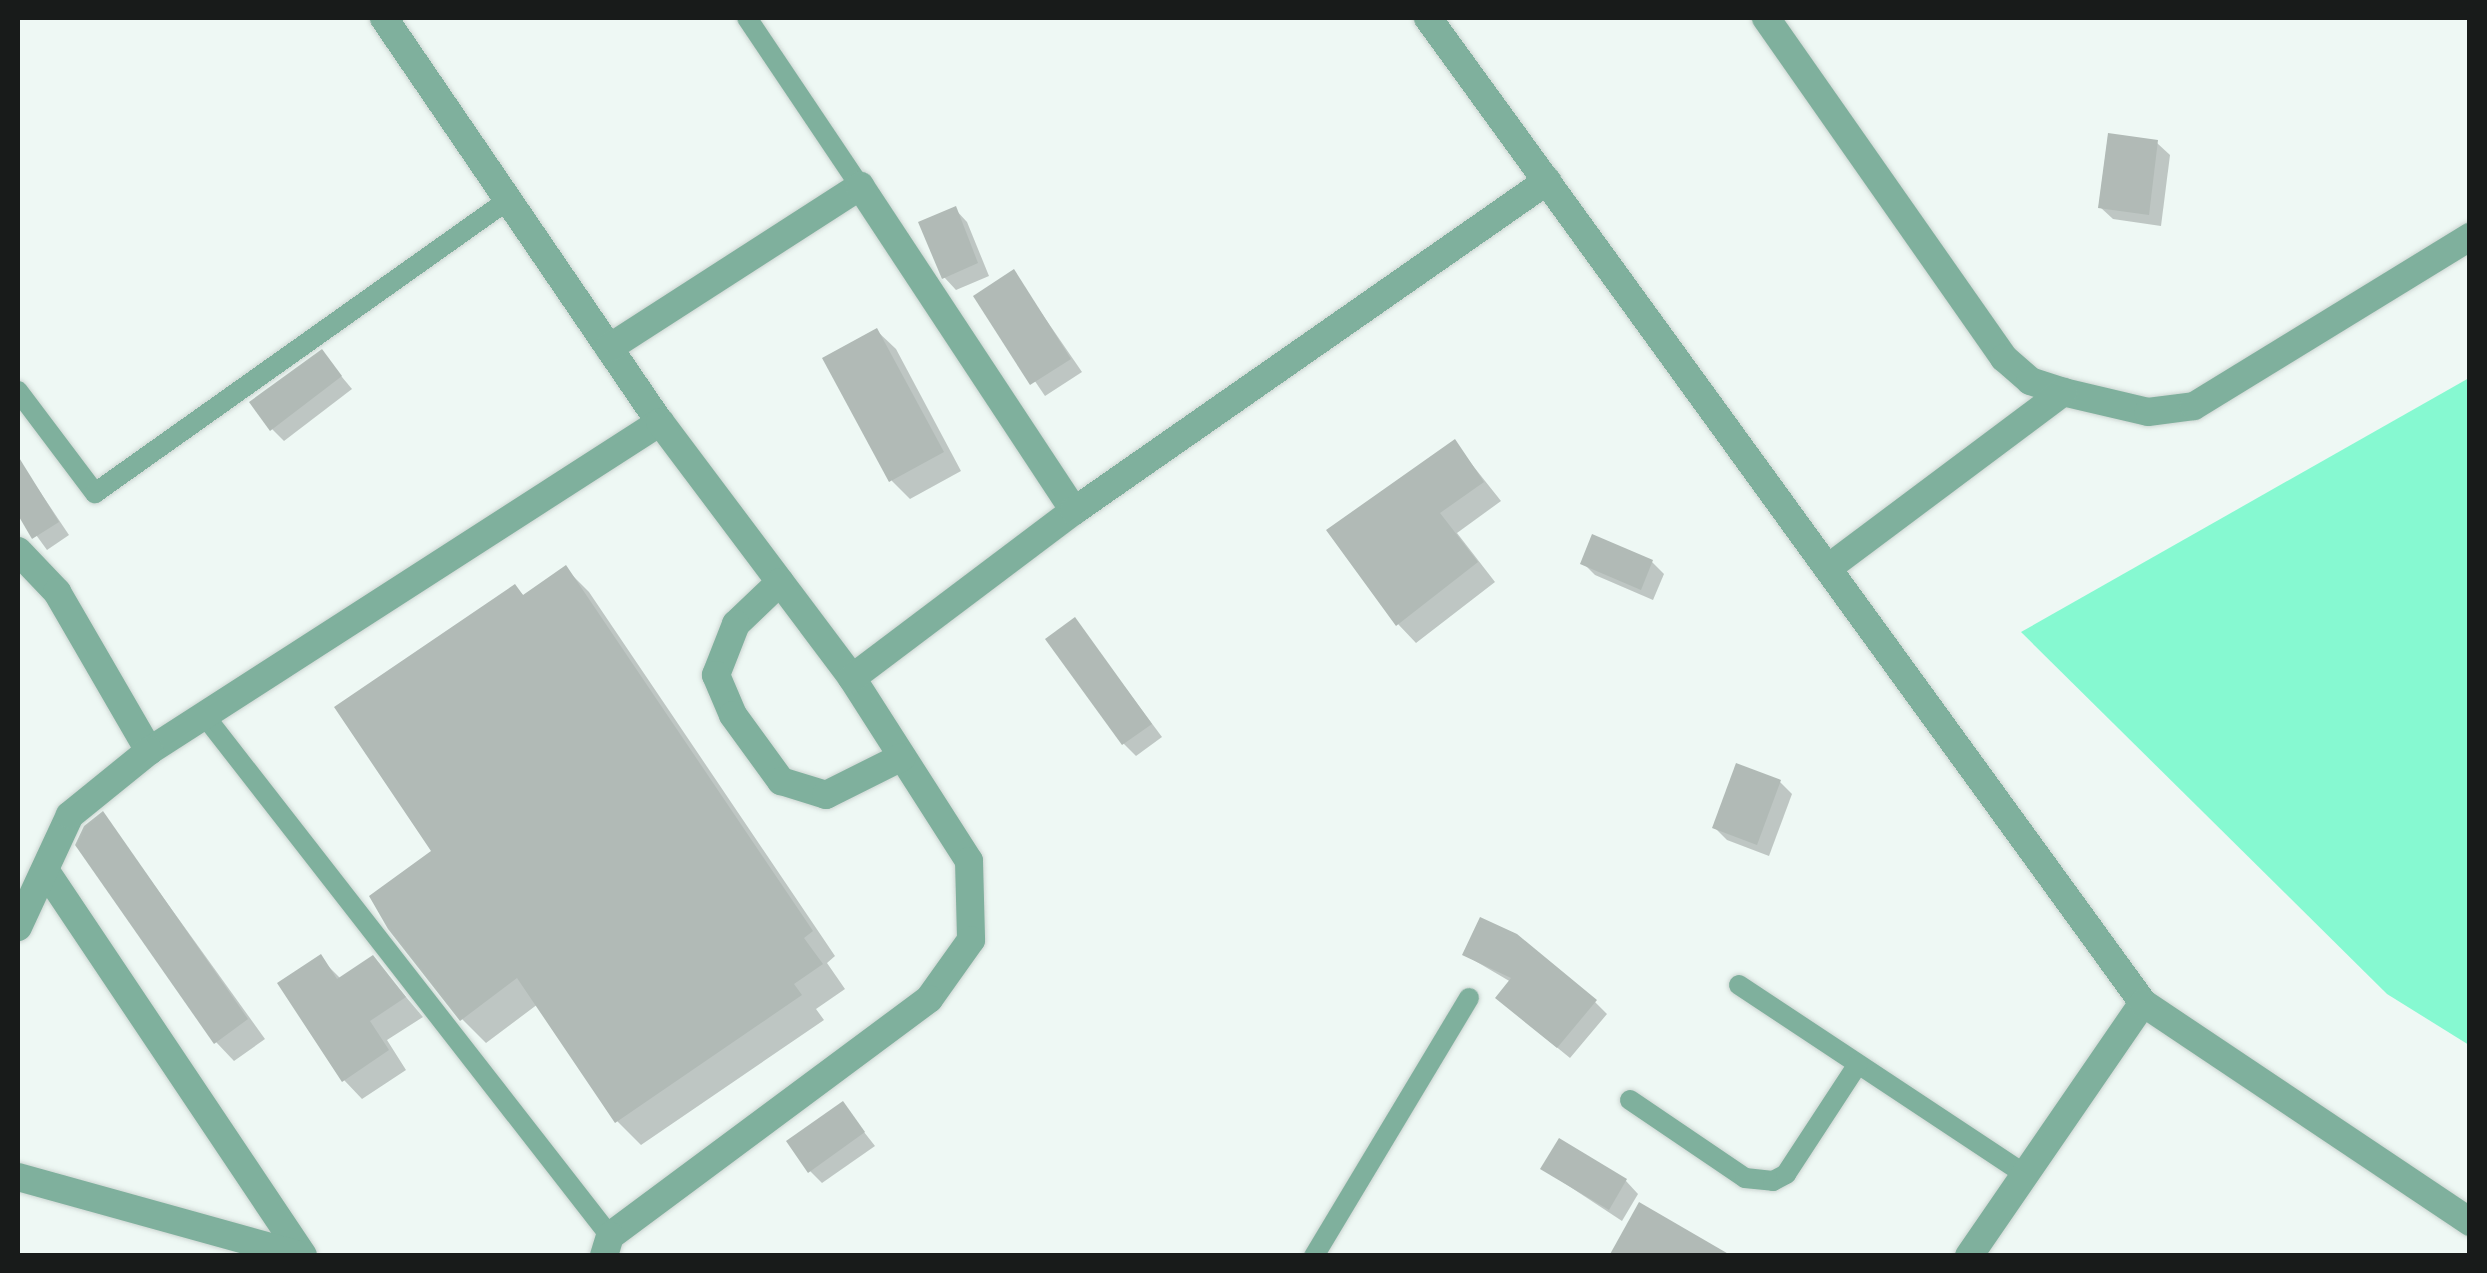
<!DOCTYPE html>
<html>
<head>
<meta charset="utf-8">
<style>
  body { margin:0 }
  #map { position:relative; width:2487px; height:1273px; overflow:hidden; background:#eef8f4; font-family:"Source Sans 3",sans-serif }
  div>[style] { position:absolute }
  .green>* { inset:0; background:#86f9d1 }
  .shadow>* { inset:0; background:#0003 }
  .building>* { inset:0; background:#b1bab6 }
  .roads { filter:drop-shadow(0 0 2px #ccd5d1) drop-shadow(0 0 2px #ccd5d1) }
  .service>* { height:20px; margin:-10px; padding:0 10px; transform-origin:10px; border-radius:10px; background:#7fb09d }
  .minor>* { height:28px; margin:-14px; padding:0 14px; transform-origin:14px; border-radius:14px; background:#7fb09d }
  .tertiary>* { height:28px; margin:-14px; padding:0 14px; transform-origin:14px; border-radius:14px; background:#7fb09d }
  span { translate:-50% -50%; white-space:nowrap; text-align:center; line-height:1.15; -webkit-text-stroke:9px #fff; paint-order:stroke }
  .frame { position:absolute; inset:0; border:20px solid #181b1a; pointer-events:none }
</style>
</head>
<body>
<div id="map">
  <div class="green">
    <i style="clip-path:polygon(2469px 378px,2469px 1045px,2387px 994px,2021px 632px)"></i>
  </div>
  <div class="shadow">
    <i style="clip-path:polygon(2157px 143px,2170px 155px,2161px 226px,2113px 219px,2100px 207px)"></i>
    <i style="clip-path:polygon(955px 209px,967px 222px,989px 276px,956px 290px,944px 277px)"></i>
    <i style="clip-path:polygon(1014px 273px,1082px 372px,1045px 396px,977px 296px)"></i>
    <i style="clip-path:polygon(877px 331px,896px 349px,961px 471px,910px 499px,892px 481px)"></i>
    <i style="clip-path:polygon(321px 352px,352px 389px,284px 441px,272px 429px)"></i>
    <i style="clip-path:polygon(1454px 442px,1501px 501px,1457px 533px,1495px 582px,1416px 643px,1398px 624px)"></i>
    <i style="clip-path:polygon(18px 459px,69px 535px,47px 550px,18px 510px)"></i>
    <i style="clip-path:polygon(1652px 562px,1664px 574px,1653px 600px,1595px 575px,1583px 563px)"></i>
    <i style="clip-path:polygon(565px 568px,589px 592px,835px 956px,827px 963px,845px 989px,816px 1009px,824px 1020px,641px 1145px,617px 1121px,538px 1004px,486px 1043px,462px 1019px,435px 851px,515px 587px,525px 597px)"></i>
    <i style="clip-path:polygon(1075px 620px,1162px 737px,1136px 756px,1124px 744px)"></i>
    <i style="clip-path:polygon(1780px 782px,1792px 794px,1769px 856px,1727px 840px,1714px 827px)"></i>
    <i style="clip-path:polygon(103px 814px,265px 1039px,234px 1061px,216px 1042px)"></i>
    <i style="clip-path:polygon(1465px 955px,1595px 1002px,1607px 1014px,1570px 1058px,1511px 1010px,1511px 982px)"></i>
    <i style="clip-path:polygon(320px 958px,341px 979px,373px 958px,423px 1017px,387px 1040px,406px 1070px,362px 1099px,344px 1080px)"></i>
    <i style="clip-path:polygon(842px 1104px,875px 1146px,822px 1183px,810px 1171px)"></i>
    <i style="clip-path:polygon(1543px 1169px,1626px 1181px,1638px 1194px,1622px 1221px)"></i>
  </div>
  <div class="building">
    <i style="clip-path:polygon(2108px 133px,2158px 140px,2149px 215px,2098px 208px)"></i>
    <i style="clip-path:polygon(956px 206px,978px 263px,942px 279px,918px 222px)"></i>
    <i style="clip-path:polygon(1014px 269px,1071px 359px,1030px 385px,973px 296px)"></i>
    <i style="clip-path:polygon(877px 328px,944px 452px,889px 482px,822px 358px)"></i>
    <i style="clip-path:polygon(322px 349px,342px 376px,270px 431px,249px 402px)"></i>
    <i style="clip-path:polygon(1455px 439px,1484px 482px,1440px 513px,1478px 562px,1396px 626px,1326px 530px)"></i>
    <i style="clip-path:polygon(18px 456px,59px 522px,32px 539px,18px 515px)"></i>
    <i style="clip-path:polygon(1592px 534px,1653px 560px,1641px 590px,1580px 564px)"></i>
    <i style="clip-path:polygon(566px 565px,813px 931px,804px 938px,823px 964px,794px 984px,802px 995px,615px 1123px,517px 978px,460px 1021px,388px 929px,369px 896px,431px 851px,334px 707px,515px 584px,523px 595px)"></i>
    <i style="clip-path:polygon(1075px 617px,1152px 724px,1122px 745px,1045px 639px)"></i>
    <i style="clip-path:polygon(1736px 763px,1781px 780px,1757px 845px,1712px 828px)"></i>
    <i style="clip-path:polygon(103px 811px,248px 1019px,214px 1044px,75px 845px,84px 826px)"></i>
    <i style="clip-path:polygon(1480px 917px,1517px 934px,1597px 1000px,1557px 1048px,1495px 998px,1511px 978px,1462px 955px)"></i>
    <i style="clip-path:polygon(321px 954px,337px 979px,373px 955px,406px 997px,370px 1021px,389px 1050px,342px 1082px,277px 983px)"></i>
    <i style="clip-path:polygon(843px 1101px,865px 1132px,808px 1173px,786px 1141px)"></i>
    <i style="clip-path:polygon(1559px 1138px,1627px 1179px,1609px 1210px,1540px 1169px)"></i>
    <i style="clip-path:polygon(1639px 1202px,1732px 1256px,1609px 1256px)"></i>
  </div>
  <div class="roads">
    <div class="service">
      <i style="left:747px;top:18px;width:202px;rotate:56.1deg"></i>
      <i style="left:18px;top:391px;width:128px;rotate:53deg"></i>
      <i style="left:95px;top:493px;width:506px;rotate:-35.35deg"></i>
      <i style="left:204px;top:715px;width:661px;rotate:52.07deg"></i>
      <i style="left:1739px;top:985px;width:343px;rotate:33.5deg"></i>
      <i style="left:1630px;top:1100px;width:139px;rotate:34.1deg"></i>
      <i style="left:1745px;top:1178px;width:28px;rotate:6deg"></i>
      <i style="left:1773px;top:1181px;width:15px;rotate:-28deg"></i>
      <i style="left:1786px;top:1174px;width:131px;rotate:-56.8deg"></i>
      <i style="left:1314px;top:1256px;width:301px;rotate:-59deg"></i>
    </div>
    <div class="minor">
      <i style="left:384px;top:18px;width:489px;rotate:55.7deg"></i>
      <i style="left:1766px;top:18px;width:415px;rotate:55deg"></i>
      <i style="left:2004px;top:358px;width:35px;rotate:41deg"></i>
      <i style="left:2030px;top:381px;width:35px;rotate:18deg"></i>
      <i style="left:2063px;top:392px;width:87px;rotate:13.2deg"></i>
      <i style="left:2148px;top:412px;width:46px;rotate:-7.4deg"></i>
      <i style="left:2194px;top:406px;width:324px;rotate:-31.5deg"></i>
      <i style="left:609px;top:348px;width:299px;rotate:-32.8deg"></i>
      <i style="left:860px;top:186px;width:389px;rotate:56.6deg"></i>
      <i style="left:18px;top:551px;width:57px;rotate:46.4deg"></i>
      <i style="left:57px;top:592px;width:184px;rotate:59.9deg"></i>
      <i style="left:149px;top:751px;width:608px;rotate:-32.77deg"></i>
      <i style="left:660px;top:422px;width:320px;rotate:53.1deg"></i>
      <i style="left:852px;top:678px;width:217px;rotate:57.4deg"></i>
      <i style="left:969px;top:861px;width:79px;rotate:88.5deg"></i>
      <i style="left:971px;top:940px;width:72px;rotate:125.4deg"></i>
      <i style="left:929px;top:999px;width:397px;rotate:143.4deg"></i>
      <i style="left:610px;top:1236px;width:21px;rotate:107deg"></i>
      <i style="left:1828px;top:568px;width:294px;rotate:-36.8deg"></i>
      <i style="left:780px;top:582px;width:61px;rotate:136.3deg"></i>
      <i style="left:736px;top:624px;width:55px;rotate:111.4deg"></i>
      <i style="left:716px;top:675px;width:43px;rotate:67deg"></i>
      <i style="left:733px;top:715px;width:82px;rotate:54deg"></i>
      <i style="left:781px;top:781px;width:47px;rotate:17.3deg"></i>
      <i style="left:826px;top:795px;width:85px;rotate:-26.6deg"></i>
      <i style="left:852px;top:678px;width:278px;rotate:-37deg"></i>
      <i style="left:1074px;top:511px;width:577px;rotate:-34.9deg"></i>
      <i style="left:45px;top:870px;width:464px;rotate:56.2deg"></i>
      <i style="left:18px;top:927px;width:123px;rotate:-65.1deg"></i>
      <i style="left:70px;top:815px;width:102px;rotate:-39deg"></i>
      <i style="left:18px;top:1177px;width:295px;rotate:15.5deg"></i>
      <i style="left:1969px;top:1256px;width:307px;rotate:-55.5deg"></i>
    </div>
    <div class="tertiary">
      <i style="left:1428px;top:18px;width:1217px;rotate:54.02deg"></i>
      <i style="left:2143px;top:1003px;width:394px;rotate:33.8deg"></i>
    </div>
  </div>
  <div class="frame"></div>
</div>
</body>
</html>
